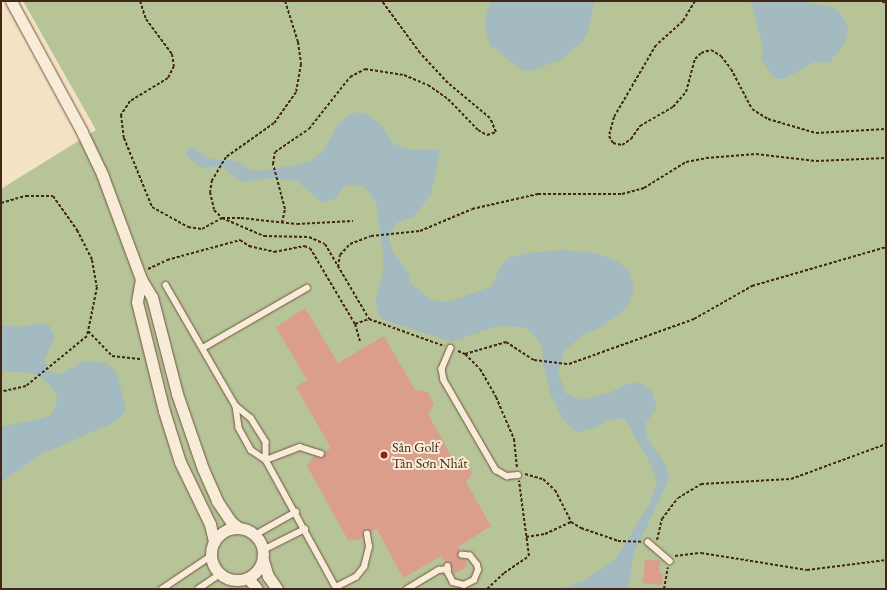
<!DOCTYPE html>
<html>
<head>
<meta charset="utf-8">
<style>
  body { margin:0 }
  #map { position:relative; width:887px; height:590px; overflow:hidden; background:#f4e2c4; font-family:"EB Garamond",serif }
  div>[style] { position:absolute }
  .green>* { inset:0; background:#b7c497 }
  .water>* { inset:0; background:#a2bac0 }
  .building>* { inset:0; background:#da9e8a }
  .path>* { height:2px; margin-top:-1px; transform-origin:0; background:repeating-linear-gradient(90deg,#432615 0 3px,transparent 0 5px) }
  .roads { filter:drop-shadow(0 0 1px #6f5541) drop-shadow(0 0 1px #6f5541) }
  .lane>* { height:5.5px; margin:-2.75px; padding:0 2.75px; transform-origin:2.75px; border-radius:2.75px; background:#f8ecd9 }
  .street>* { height:11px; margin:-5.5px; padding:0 5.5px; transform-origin:5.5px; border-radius:5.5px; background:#f8ecd9 }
  .street>.ring { margin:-5.5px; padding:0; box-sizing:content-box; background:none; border:11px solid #f8ecd9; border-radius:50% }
  .dots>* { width:11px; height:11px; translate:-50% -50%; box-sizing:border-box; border:2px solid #f8ecd9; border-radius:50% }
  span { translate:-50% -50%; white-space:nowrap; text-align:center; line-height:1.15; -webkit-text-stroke:4px #f8ecd9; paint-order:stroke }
  .poi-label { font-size:14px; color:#432615 }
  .left { translate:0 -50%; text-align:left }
  .frame { position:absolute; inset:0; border:2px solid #432615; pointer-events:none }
</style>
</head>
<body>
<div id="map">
  <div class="green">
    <i style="clip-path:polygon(23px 1px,886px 1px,886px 589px,1px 589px,1px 189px,96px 130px)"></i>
  </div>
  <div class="water">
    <i style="clip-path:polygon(490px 1px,595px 1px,588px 31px,583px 41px,560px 60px,530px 71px,520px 69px,490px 45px,484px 24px)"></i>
    <i style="clip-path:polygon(751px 1px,800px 1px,830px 6px,840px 13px,849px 27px,844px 44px,829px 63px,814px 62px,784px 79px,778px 79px,772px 76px,761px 58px,763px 48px)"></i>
    <i style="clip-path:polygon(358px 112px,372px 117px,382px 126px,394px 144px,408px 149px,437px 150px,440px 153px,431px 194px,415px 216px,396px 223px,391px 231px,389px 240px,393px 251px,409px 274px,410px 283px,432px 300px,449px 302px,492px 286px,502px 263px,510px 257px,529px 253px,561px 250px,595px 253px,615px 260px,629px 270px,634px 287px,630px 302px,620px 314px,603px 326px,581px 336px,564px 352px,558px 373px,566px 394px,580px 400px,610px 393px,624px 385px,640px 382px,652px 392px,657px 407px,645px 424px,648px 440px,667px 467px,669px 479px,634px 553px,628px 589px,561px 589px,587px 579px,615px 559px,648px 507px,657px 484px,652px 467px,625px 419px,612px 419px,591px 429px,577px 432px,563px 419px,551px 396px,543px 365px,542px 347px,533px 333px,524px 327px,497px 326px,452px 342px,384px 320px,378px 312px,375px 299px,383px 272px,383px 253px,376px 203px,364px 186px,344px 186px,335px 199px,323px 203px,297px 181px,274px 178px,241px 182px,222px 166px,202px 168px,186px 155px,190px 146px,210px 159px,238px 161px,251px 170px,256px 171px,293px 166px,311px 161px,325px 149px,336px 127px,347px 116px)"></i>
    <i style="clip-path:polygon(38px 323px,49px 325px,55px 337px,44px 361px,49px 372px,61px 374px,85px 361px,106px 363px,116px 372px,126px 407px,121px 417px,111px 424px,42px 454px,1px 482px,1px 427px,44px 418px,52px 414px,56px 405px,57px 394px,44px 379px,32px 373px,1px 371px,1px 325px,19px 327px)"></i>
  </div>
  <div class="building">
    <i style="clip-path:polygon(305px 308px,338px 363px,384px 336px,415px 390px,428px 392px,434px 405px,428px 414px,452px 458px,465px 459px,472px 473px,466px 482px,491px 526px,458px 547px,460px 551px,458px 557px,465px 560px,468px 566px,454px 574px,451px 564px,446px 563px,441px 556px,403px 578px,377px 529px,371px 532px,365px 530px,363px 537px,357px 540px,348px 540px,307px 466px,313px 457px,322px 458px,324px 452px,331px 448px,296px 387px,307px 380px,276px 327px)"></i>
    <i style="clip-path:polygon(645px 560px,660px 560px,659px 573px,663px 574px,662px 585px,643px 583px)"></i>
  </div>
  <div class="path">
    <i style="left:140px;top:1px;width:19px;rotate:72deg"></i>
    <i style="left:146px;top:19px;width:44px;rotate:53.4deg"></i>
    <i style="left:172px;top:54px;width:12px;rotate:81deg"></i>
    <i style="left:174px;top:66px;width:13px;rotate:117deg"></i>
    <i style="left:168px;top:78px;width:44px;rotate:148.8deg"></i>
    <i style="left:130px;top:101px;width:17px;rotate:123deg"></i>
    <i style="left:121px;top:115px;width:23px;rotate:83deg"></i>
    <i style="left:124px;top:138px;width:74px;rotate:67.9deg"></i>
    <i style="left:152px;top:207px;width:41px;rotate:29.1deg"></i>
    <i style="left:188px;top:227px;width:14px;rotate:8deg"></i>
    <i style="left:202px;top:229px;width:23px;rotate:-29deg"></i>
    <i style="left:222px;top:218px;width:46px;rotate:23.2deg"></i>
    <i style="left:264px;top:236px;width:45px;rotate:1.3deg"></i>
    <i style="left:309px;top:237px;width:17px;rotate:24deg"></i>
    <i style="left:325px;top:244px;width:87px;rotate:59.6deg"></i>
    <i style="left:285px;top:1px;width:43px;rotate:72.4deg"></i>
    <i style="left:298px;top:42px;width:22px;rotate:82deg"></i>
    <i style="left:301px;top:64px;width:28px;rotate:100deg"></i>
    <i style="left:296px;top:92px;width:38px;rotate:125deg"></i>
    <i style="left:274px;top:123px;width:59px;rotate:144.7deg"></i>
    <i style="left:226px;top:157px;width:27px;rotate:121deg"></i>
    <i style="left:212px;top:180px;width:12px;rotate:99deg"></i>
    <i style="left:210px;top:192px;width:18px;rotate:77deg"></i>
    <i style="left:214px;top:210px;width:11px;rotate:45deg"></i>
    <i style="left:222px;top:218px;width:19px"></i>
    <i style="left:241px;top:218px;width:56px;rotate:6.1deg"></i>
    <i style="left:297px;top:224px;width:56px;rotate:-3.1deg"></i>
    <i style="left:695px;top:1px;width:23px;rotate:121deg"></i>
    <i style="left:683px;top:21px;width:36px;rotate:138deg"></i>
    <i style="left:656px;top:45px;width:83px;rotate:120.3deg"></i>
    <i style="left:614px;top:117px;width:20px;rotate:105deg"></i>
    <i style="left:609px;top:136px;width:8px;rotate:60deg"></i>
    <i style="left:613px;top:143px;width:9px;rotate:13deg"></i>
    <i style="left:622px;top:145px;width:11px;rotate:-34deg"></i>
    <i style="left:631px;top:139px;width:16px;rotate:-55deg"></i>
    <i style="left:640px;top:126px;width:38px;rotate:-30deg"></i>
    <i style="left:673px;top:107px;width:20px;rotate:-49deg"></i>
    <i style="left:686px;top:92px;width:34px;rotate:-75deg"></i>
    <i style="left:695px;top:59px;width:8px;rotate:-45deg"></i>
    <i style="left:701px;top:53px;width:10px;rotate:-17deg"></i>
    <i style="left:711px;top:50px;width:12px;rotate:31deg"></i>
    <i style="left:721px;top:56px;width:16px;rotate:52deg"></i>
    <i style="left:731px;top:69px;width:45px;rotate:62.3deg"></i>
    <i style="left:752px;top:109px;width:19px;rotate:32deg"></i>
    <i style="left:768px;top:119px;width:50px;rotate:16.3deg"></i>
    <i style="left:816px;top:133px;width:70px;rotate:-3.3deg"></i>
    <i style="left:882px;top:1px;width:5px;rotate:37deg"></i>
    <i style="left:1px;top:203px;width:26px;rotate:-16deg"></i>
    <i style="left:26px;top:196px;width:27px"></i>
    <i style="left:53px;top:196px;width:42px;rotate:54.8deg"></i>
    <i style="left:77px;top:230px;width:34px;rotate:63deg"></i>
    <i style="left:92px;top:260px;width:27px;rotate:80deg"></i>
    <i style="left:97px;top:287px;width:50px;rotate:101.5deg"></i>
    <i style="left:87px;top:336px;width:79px;rotate:140.7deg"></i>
    <i style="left:26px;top:386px;width:26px;rotate:167deg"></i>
    <i style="left:282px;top:223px;width:14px;rotate:-78deg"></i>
    <i style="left:285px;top:209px;width:47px;rotate:-104.9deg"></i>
    <i style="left:273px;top:164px;width:12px;rotate:-81deg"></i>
    <i style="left:275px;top:152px;width:41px;rotate:-34.1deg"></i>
    <i style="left:309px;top:129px;width:66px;rotate:-51.7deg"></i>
    <i style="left:350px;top:77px;width:17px;rotate:-28deg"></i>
    <i style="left:365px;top:69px;width:39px;rotate:9deg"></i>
    <i style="left:404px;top:75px;width:26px;rotate:23deg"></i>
    <i style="left:428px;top:85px;width:24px;rotate:35deg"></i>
    <i style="left:448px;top:99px;width:43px;rotate:45.9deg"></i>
    <i style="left:478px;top:130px;width:10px;rotate:29deg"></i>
    <i style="left:487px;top:135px;width:9px;rotate:-18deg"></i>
    <i style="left:496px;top:132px;width:15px;rotate:-113deg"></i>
    <i style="left:490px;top:118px;width:55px;rotate:-140.2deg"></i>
    <i style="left:448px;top:83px;width:41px;rotate:-133deg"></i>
    <i style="left:420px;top:53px;width:64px;rotate:-126.2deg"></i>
    <i style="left:338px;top:267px;width:12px;rotate:-81deg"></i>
    <i style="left:340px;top:255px;width:15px;rotate:-48deg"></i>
    <i style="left:350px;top:244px;width:22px;rotate:-21deg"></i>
    <i style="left:371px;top:236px;width:49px;rotate:-5.8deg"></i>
    <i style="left:420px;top:231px;width:56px;rotate:-22.9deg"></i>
    <i style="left:472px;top:209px;width:68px;rotate:-12.8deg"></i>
    <i style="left:538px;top:194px;width:84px"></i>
    <i style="left:622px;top:194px;width:23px;rotate:-15deg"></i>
    <i style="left:644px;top:188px;width:49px;rotate:-31.8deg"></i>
    <i style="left:686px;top:162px;width:20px;rotate:-11deg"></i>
    <i style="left:706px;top:158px;width:50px;rotate:-4.6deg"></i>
    <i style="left:756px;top:154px;width:60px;rotate:6.7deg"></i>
    <i style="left:816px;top:161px;width:70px;rotate:-2.5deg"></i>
    <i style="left:148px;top:269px;width:21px;rotate:-25deg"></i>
    <i style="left:167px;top:260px;width:76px;rotate:-15.3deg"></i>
    <i style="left:240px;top:240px;width:11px;rotate:34deg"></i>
    <i style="left:249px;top:246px;width:26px;rotate:13deg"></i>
    <i style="left:274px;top:252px;width:31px;rotate:-11deg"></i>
    <i style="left:304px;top:246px;width:6px;rotate:18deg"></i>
    <i style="left:310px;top:248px;width:88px;rotate:59.4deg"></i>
    <i style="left:355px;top:324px;width:19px;rotate:74deg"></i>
    <i style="left:355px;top:324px;width:15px;rotate:-20deg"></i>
    <i style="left:369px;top:319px;width:80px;rotate:19.8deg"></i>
    <i style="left:88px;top:331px;width:35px;rotate:46deg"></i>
    <i style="left:112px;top:356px;width:30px;rotate:6deg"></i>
    <i style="left:458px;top:351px;width:8px;rotate:23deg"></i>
    <i style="left:465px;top:354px;width:21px;rotate:45deg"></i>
    <i style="left:480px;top:369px;width:32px;rotate:60deg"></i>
    <i style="left:496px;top:397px;width:46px;rotate:66.8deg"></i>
    <i style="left:514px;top:439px;width:30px;rotate:84deg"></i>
    <i style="left:465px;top:354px;width:43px;rotate:-16.3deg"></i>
    <i style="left:506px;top:342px;width:33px;rotate:33deg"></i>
    <i style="left:534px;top:360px;width:35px;rotate:7deg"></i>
    <i style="left:569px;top:364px;width:133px;rotate:-19.8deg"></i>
    <i style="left:694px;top:319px;width:67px;rotate:-29.6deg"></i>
    <i style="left:752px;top:286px;width:140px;rotate:-16.2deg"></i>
    <i style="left:525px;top:474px;width:19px;rotate:16deg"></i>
    <i style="left:543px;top:479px;width:16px;rotate:43deg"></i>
    <i style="left:555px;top:490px;width:36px;rotate:63deg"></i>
    <i style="left:571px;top:522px;width:12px;rotate:31deg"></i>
    <i style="left:581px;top:528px;width:39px;rotate:19deg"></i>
    <i style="left:618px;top:541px;width:24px;rotate:2deg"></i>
    <i style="left:526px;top:537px;width:19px;rotate:-9deg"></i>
    <i style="left:545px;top:534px;width:29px;rotate:-25deg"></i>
    <i style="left:657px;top:540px;width:22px;rotate:-77deg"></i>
    <i style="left:662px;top:519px;width:26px;rotate:-53deg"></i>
    <i style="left:678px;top:498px;width:27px;rotate:-31deg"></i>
    <i style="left:701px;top:484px;width:90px;rotate:-3.2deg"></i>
    <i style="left:791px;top:479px;width:101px;rotate:-20.2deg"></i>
    <i style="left:675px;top:556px;width:26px;rotate:-7deg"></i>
    <i style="left:701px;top:553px;width:107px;rotate:9.1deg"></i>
    <i style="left:807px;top:570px;width:80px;rotate:-7.2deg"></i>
    <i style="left:487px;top:589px;width:23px;rotate:-43deg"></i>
    <i style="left:504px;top:573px;width:30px;rotate:-34deg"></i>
    <i style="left:529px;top:556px;width:76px;rotate:-97.6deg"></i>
    <i style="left:664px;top:589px;width:22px;rotate:-80deg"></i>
  </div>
  <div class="roads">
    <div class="lane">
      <i style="left:166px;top:285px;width:140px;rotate:60deg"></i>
      <i style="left:236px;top:406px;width:22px;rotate:82deg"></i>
      <i style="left:239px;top:428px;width:25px;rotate:61deg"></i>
      <i style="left:251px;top:450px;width:18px;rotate:34deg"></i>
      <i style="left:266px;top:460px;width:147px;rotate:61.2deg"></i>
      <i style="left:203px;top:348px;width:120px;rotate:-30deg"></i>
      <i style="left:451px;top:348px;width:23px;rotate:113deg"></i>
      <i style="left:442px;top:369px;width:11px;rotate:80deg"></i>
      <i style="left:444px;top:380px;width:104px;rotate:60deg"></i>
      <i style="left:496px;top:470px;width:13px;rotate:29deg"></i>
      <i style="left:507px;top:476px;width:11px;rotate:-5deg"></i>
      <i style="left:236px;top:406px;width:19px;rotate:39deg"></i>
      <i style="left:251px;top:418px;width:28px;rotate:58deg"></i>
      <i style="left:266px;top:442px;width:18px;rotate:90deg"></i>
      <i style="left:266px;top:460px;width:36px;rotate:-21deg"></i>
      <i style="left:300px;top:447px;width:22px;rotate:18deg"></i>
      <i style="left:255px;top:535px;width:47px;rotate:-29.3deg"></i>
      <i style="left:648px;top:542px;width:29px;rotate:41deg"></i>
      <i style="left:263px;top:550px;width:47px;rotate:-26.6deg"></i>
      <i style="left:448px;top:566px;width:6px;rotate:90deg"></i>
      <i style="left:448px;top:572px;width:11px;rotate:63deg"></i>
      <i style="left:453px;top:582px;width:11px;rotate:15deg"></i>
      <i style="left:464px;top:585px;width:11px;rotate:-27deg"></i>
      <i style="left:474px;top:580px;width:11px;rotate:-68deg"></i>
      <i style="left:478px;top:570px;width:5px;rotate:-101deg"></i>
      <i style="left:477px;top:565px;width:11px;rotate:-128deg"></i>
      <i style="left:470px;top:556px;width:8px;rotate:-173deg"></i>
      <i style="left:336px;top:587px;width:22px;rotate:-27deg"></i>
      <i style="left:356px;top:577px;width:13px;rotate:-51deg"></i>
      <i style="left:364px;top:567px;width:21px;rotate:-76deg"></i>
      <i style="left:369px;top:547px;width:13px;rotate:-99deg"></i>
      <i style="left:162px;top:589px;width:59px;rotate:-34deg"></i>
      <i style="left:198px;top:589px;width:27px;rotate:-34deg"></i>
      <i style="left:407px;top:589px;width:37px;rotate:-31deg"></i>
      <i style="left:439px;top:570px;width:9px;rotate:-6deg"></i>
    </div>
    <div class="street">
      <i style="left:11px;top:1px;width:149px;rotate:61.5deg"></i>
      <i style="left:82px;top:132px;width:47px;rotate:64.5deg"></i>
      <i style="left:102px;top:174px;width:112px;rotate:69.6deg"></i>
      <i style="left:141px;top:279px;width:21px;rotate:59deg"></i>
      <i style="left:152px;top:297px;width:100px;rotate:75.5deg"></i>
      <i style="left:177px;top:394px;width:79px;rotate:70.9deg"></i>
      <i style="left:203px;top:469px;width:35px;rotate:66deg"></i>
      <i style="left:217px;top:501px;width:25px;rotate:56deg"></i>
      <i style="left:231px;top:522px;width:10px;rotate:37deg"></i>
      <i style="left:141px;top:279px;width:23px;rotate:100deg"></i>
      <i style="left:137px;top:302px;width:112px;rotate:76.1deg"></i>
      <i style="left:164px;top:411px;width:53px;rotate:72.6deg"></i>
      <i style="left:180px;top:462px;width:69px;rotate:64.2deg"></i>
      <i style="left:210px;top:524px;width:18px;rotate:77deg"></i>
      <i class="ring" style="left:211px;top:528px;width:41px;height:41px"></i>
      <i style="left:263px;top:560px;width:17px;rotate:73deg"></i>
      <i style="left:268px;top:576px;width:16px;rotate:55deg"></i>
      <i style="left:248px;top:578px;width:14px;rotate:51deg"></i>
    </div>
  </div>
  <div class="dots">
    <i style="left:384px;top:455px;background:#8f2418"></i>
  </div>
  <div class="poi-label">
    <span class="left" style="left:392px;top:455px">Sân Golf<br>Tân Sơn Nhất</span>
  </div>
  <div class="frame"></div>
</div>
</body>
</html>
